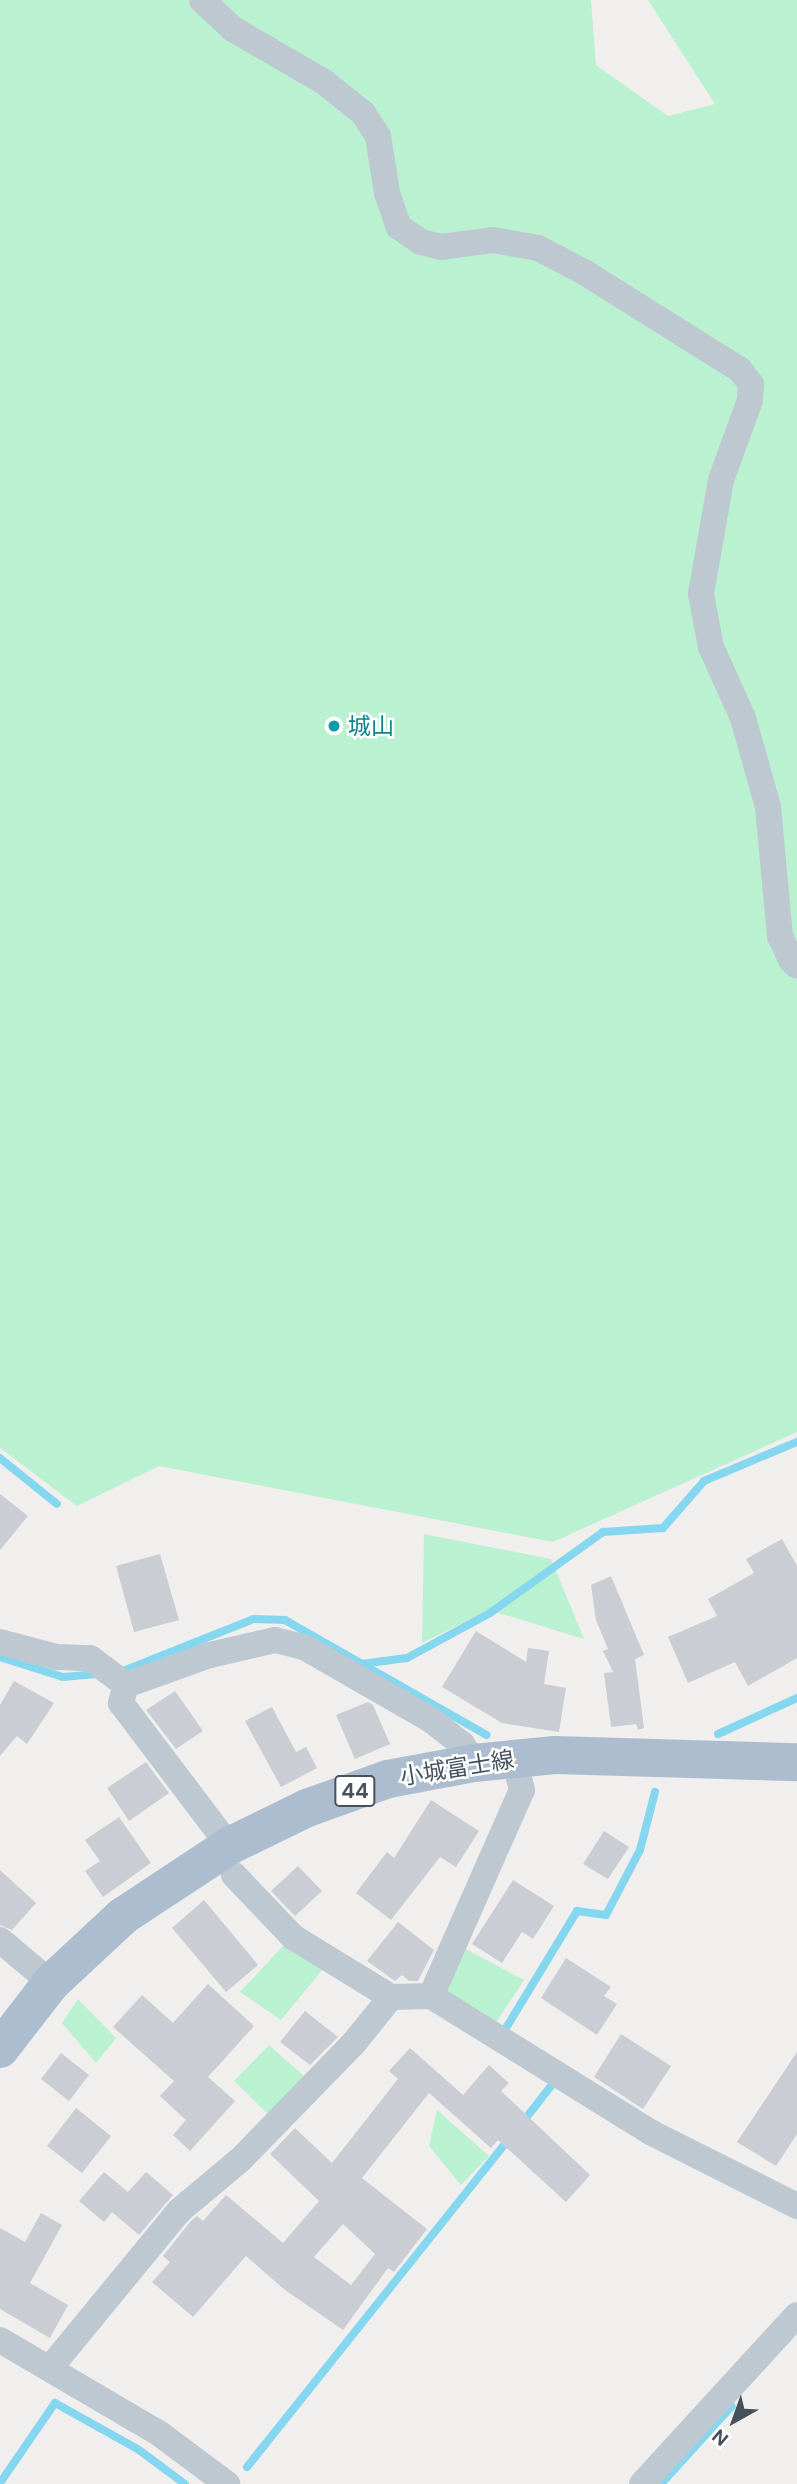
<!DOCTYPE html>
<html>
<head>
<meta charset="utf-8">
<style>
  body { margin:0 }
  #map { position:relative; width:797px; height:2484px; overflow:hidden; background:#f1eeee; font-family:"DM Sans","Noto Sans JP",sans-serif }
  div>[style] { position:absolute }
  .green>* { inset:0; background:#baf1d1 }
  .stream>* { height:8px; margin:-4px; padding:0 4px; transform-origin:4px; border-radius:4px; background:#85d7f0 }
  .building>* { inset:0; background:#cacdd3 }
  .minor>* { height:26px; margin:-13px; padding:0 13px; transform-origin:13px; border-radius:13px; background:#bec8d1 }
  .primary>* { height:38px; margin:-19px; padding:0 19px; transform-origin:19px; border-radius:19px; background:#acbdcf }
  .dots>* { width:19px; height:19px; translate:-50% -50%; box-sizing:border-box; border:4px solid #fff; border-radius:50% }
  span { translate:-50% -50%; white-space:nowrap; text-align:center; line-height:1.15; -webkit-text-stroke:5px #fff; paint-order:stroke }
  .shield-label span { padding:2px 5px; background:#fff; border:2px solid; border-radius:5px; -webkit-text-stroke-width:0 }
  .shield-label { font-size:21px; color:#45515d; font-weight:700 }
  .culture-label { font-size:23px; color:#0d838f }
  .left { translate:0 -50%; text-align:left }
  .street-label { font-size:23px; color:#45515d }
  .north { position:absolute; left:699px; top:2386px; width:70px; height:70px; -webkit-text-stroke:5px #fff; paint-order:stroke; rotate:220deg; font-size:19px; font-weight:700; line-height:28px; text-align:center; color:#45515d }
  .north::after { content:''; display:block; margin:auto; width:24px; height:32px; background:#45515d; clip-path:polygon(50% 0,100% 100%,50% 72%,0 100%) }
</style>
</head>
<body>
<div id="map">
  <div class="green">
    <i style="clip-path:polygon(0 0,591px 0,596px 65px,668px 116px,715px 104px,648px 0,797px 0,797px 1432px,553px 1542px,159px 1466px,77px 1506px,0 1448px)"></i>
    <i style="clip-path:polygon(424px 1534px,551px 1559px,584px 1639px,489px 1610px,422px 1643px)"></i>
    <i style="clip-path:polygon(286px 1943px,323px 1969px,281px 2020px,240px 1992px)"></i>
    <i style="clip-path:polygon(464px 1948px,524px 1980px,495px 2024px,447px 1991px)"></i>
    <i style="clip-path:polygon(78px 1999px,116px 2038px,96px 2063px,62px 2023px)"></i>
    <i style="clip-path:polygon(269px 2045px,306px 2078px,267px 2113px,234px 2081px)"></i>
    <i style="clip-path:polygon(437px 2110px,489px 2156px,461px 2185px,429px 2146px)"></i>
  </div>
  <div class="stream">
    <i style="left:0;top:1458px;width:73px;rotate:38.9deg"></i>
    <i style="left:0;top:1657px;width:66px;rotate:17.6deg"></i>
    <i style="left:63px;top:1677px;width:36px;rotate:-5deg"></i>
    <i style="left:361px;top:1664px;width:46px;rotate:-7.4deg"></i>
    <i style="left:407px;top:1658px;width:94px;rotate:-28.5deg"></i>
    <i style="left:490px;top:1613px;width:139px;rotate:-35.6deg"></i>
    <i style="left:603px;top:1532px;width:60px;rotate:-3.8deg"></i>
    <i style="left:663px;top:1528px;width:62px;rotate:-48.9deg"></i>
    <i style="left:704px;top:1481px;width:101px;rotate:-22.8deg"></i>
    <i style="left:118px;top:1673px;width:146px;rotate:-21.7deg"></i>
    <i style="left:254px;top:1619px;width:31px;rotate:2deg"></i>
    <i style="left:285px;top:1620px;width:232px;rotate:29.7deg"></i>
    <i style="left:718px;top:1734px;width:87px;rotate:-24.5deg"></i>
    <i style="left:506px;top:2028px;width:137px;rotate:-58.7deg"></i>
    <i style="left:577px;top:1911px;width:29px;rotate:8deg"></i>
    <i style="left:606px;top:1915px;width:73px;rotate:-62.4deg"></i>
    <i style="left:640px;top:1850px;width:60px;rotate:-75.5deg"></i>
    <i style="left:522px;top:2123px;width:47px;rotate:-51.9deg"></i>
    <i style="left:247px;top:2467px;width:421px;rotate:-51.4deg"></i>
    <i style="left:0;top:2483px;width:97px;rotate:-55.5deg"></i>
    <i style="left:55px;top:2403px;width:96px;rotate:29.2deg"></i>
    <i style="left:139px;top:2450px;width:57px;rotate:36.5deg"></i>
    <i style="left:661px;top:2484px;width:105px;rotate:-47.7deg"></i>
  </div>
  <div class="building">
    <i style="clip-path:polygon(0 1494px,28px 1516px,0 1550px)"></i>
    <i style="clip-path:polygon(782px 1539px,797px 1566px,797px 1658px,748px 1686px,735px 1662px,688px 1683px,668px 1637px,717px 1616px,708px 1599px,754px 1573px,746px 1559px)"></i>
    <i style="clip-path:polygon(160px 1554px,179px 1620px,134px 1632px,116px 1566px)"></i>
    <i style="clip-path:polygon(611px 1576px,644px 1655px,635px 1659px,644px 1728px,638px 1730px,636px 1724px,611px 1727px,604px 1673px,613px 1672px,603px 1651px,608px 1649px,596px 1620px,591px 1585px)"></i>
    <i style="clip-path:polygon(476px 1631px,526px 1662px,528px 1648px,549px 1651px,544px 1684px,566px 1688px,559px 1732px,502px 1723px,442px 1687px)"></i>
    <i style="clip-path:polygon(14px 1681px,54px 1703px,27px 1744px,17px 1736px,0 1756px,0 1705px)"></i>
    <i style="clip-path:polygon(175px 1691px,203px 1731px,176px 1749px,146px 1710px)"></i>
    <i style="clip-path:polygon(368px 1702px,373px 1705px,390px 1744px,355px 1759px,336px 1715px)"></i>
    <i style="clip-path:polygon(272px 1707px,296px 1752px,306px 1747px,317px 1768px,281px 1787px,245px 1721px)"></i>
    <i style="clip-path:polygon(146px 1762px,169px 1793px,129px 1821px,107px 1788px)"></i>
    <i style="clip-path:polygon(431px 1800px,479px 1831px,456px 1867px,440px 1857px,391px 1920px,356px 1893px,387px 1852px,394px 1858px)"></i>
    <i style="clip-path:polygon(119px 1817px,151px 1863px,103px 1897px,85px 1871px,100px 1861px,85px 1840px)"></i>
    <i style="clip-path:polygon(604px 1831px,629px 1847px,608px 1879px,583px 1864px)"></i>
    <i style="clip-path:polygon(298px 1866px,322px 1891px,295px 1916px,271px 1891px)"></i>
    <i style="clip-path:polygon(0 1870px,36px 1903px,12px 1930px,0 1925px)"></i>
    <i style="clip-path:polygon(513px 1880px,554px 1906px,533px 1939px,522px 1932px,502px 1963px,472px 1944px)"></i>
    <i style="clip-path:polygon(204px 1900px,258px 1965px,226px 1992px,172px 1928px)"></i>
    <i style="clip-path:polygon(398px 1922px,434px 1950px,418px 1981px,409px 1981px,402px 1975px,395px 1981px,367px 1961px)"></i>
    <i style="clip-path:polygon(566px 1958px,611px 1987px,604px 1996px,617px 2004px,597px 2035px,541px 1998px)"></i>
    <i style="clip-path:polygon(208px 1984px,254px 2026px,208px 2077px,235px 2101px,190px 2151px,173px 2135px,186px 2120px,160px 2096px,174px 2081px,113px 2027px,142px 1995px,173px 2023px)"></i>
    <i style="clip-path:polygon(305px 2011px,338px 2037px,310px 2065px,280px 2042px)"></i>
    <i style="clip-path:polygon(621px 2034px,671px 2066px,643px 2109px,594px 2077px)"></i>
    <i style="clip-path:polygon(evenodd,410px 2048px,463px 2095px,489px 2065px,509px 2083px,501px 2091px,590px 2175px,566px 2202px,498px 2140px,491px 2148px,429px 2093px,362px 2178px,427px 2229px,394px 2272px,388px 2268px,343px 2330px,285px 2290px,246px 2256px,193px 2317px,152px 2282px,170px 2262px,163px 2256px,190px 2222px,197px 2216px,203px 2221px,226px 2195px,283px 2243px,319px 2201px,270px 2154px,295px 2128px,332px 2163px,398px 2079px,389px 2071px,410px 2048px,343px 2224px,375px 2254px,351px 2285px,314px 2257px,343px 2224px)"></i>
    <i style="clip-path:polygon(797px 2052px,797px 2134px,776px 2166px,737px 2142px)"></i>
    <i style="clip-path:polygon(61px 2053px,89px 2075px,69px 2101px,41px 2079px)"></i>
    <i style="clip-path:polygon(76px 2108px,111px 2136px,82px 2173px,47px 2146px)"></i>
    <i style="clip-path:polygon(104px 2172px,128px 2192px,146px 2172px,173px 2195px,139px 2235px,112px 2212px,104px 2222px,79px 2201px)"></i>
    <i style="clip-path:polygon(41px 2213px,62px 2225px,30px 2283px,68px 2305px,50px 2338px,0 2309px,0 2228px,25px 2242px)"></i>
  </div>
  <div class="minor">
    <i style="left:202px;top:0;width:42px;rotate:43.1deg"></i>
    <i style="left:233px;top:29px;width:105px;rotate:30.2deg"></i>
    <i style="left:324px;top:82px;width:50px;rotate:38.5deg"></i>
    <i style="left:363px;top:113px;width:27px;rotate:57deg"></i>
    <i style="left:378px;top:136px;width:58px;rotate:81deg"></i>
    <i style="left:387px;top:193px;width:36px;rotate:71deg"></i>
    <i style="left:399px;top:227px;width:27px;rotate:34deg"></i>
    <i style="left:421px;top:242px;width:21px;rotate:14deg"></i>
    <i style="left:441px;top:247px;width:52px;rotate:-7.7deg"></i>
    <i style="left:493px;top:240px;width:46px;rotate:10.1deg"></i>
    <i style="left:538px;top:248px;width:52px;rotate:27.6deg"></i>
    <i style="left:584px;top:272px;width:184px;rotate:32.1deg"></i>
    <i style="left:740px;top:370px;width:18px;rotate:52deg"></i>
    <i style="left:751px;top:384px;width:16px;rotate:94deg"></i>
    <i style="left:750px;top:400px;width:85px;rotate:109.9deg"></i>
    <i style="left:721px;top:480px;width:116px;rotate:100deg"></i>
    <i style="left:701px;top:594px;width:54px;rotate:79.3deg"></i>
    <i style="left:711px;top:647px;width:78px;rotate:65.7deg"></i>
    <i style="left:743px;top:718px;width:92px;rotate:74.3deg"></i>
    <i style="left:768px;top:807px;width:130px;rotate:84.7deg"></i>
    <i style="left:780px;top:936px;width:26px;rotate:65deg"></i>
    <i style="left:791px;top:960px;width:8px;rotate:45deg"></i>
    <i style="left:0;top:1642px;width:59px;rotate:14.7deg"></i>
    <i style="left:57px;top:1657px;width:33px;rotate:2deg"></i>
    <i style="left:90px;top:1658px;width:45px;rotate:36.9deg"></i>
    <i style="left:126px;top:1685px;width:89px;rotate:-19.7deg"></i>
    <i style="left:210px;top:1655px;width:67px;rotate:-13deg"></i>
    <i style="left:275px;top:1640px;width:30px;rotate:14deg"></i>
    <i style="left:304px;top:1647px;width:146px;rotate:29.9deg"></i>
    <i style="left:431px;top:1720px;width:39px;rotate:38deg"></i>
    <i style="left:462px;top:1744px;width:22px;rotate:58deg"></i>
    <i style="left:126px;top:1685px;width:19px;rotate:106deg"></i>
    <i style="left:121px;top:1703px;width:179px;rotate:52.9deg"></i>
    <i style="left:234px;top:1875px;width:86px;rotate:46.4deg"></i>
    <i style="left:293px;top:1937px;width:115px;rotate:31.5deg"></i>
    <i style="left:0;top:1940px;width:67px;rotate:40.1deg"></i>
    <i style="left:431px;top:1996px;width:225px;rotate:-66.2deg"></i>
    <i style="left:522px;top:1790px;width:32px;rotate:-104deg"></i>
    <i style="left:0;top:2340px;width:186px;rotate:30.4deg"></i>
    <i style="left:160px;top:2434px;width:84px;rotate:36.7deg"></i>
    <i style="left:50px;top:2368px;width:203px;rotate:-50.6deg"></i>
    <i style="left:179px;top:2211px;width:81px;rotate:-40deg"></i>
    <i style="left:241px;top:2159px;width:161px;rotate:-45.8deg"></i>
    <i style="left:353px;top:2044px;width:60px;rotate:-51deg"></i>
    <i style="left:391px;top:1997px;width:40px;rotate:-1.4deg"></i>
    <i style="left:431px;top:1996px;width:258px;rotate:31.8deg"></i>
    <i style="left:650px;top:2132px;width:165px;rotate:26.7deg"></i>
    <i style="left:642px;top:2484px;width:229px;rotate:-47.5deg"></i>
  </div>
  <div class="primary">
    <i style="left:0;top:2049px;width:83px;rotate:-52.3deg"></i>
    <i style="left:51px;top:1983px;width:98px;rotate:-42.9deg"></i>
    <i style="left:123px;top:1916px;width:127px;rotate:-33.4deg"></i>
    <i style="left:229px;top:1846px;width:87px;rotate:-26deg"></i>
    <i style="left:307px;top:1808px;width:86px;rotate:-19.7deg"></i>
    <i style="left:388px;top:1779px;width:87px;rotate:-10.5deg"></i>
    <i style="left:474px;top:1763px;width:40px;rotate:-5.7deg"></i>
    <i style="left:514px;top:1759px;width:41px;rotate:-5.6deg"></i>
    <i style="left:555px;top:1755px;width:242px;rotate:1.7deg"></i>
  </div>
  <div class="dots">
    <i style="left:334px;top:726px;background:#0f9aa8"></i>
  </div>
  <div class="shield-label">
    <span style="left:355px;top:1791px">44</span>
  </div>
  <div class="culture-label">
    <span class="left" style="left:348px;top:726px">城山</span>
  </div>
  <div class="street-label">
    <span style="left:457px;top:1768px;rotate:-9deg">小城富士線</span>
  </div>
  <div class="north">N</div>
</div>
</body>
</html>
